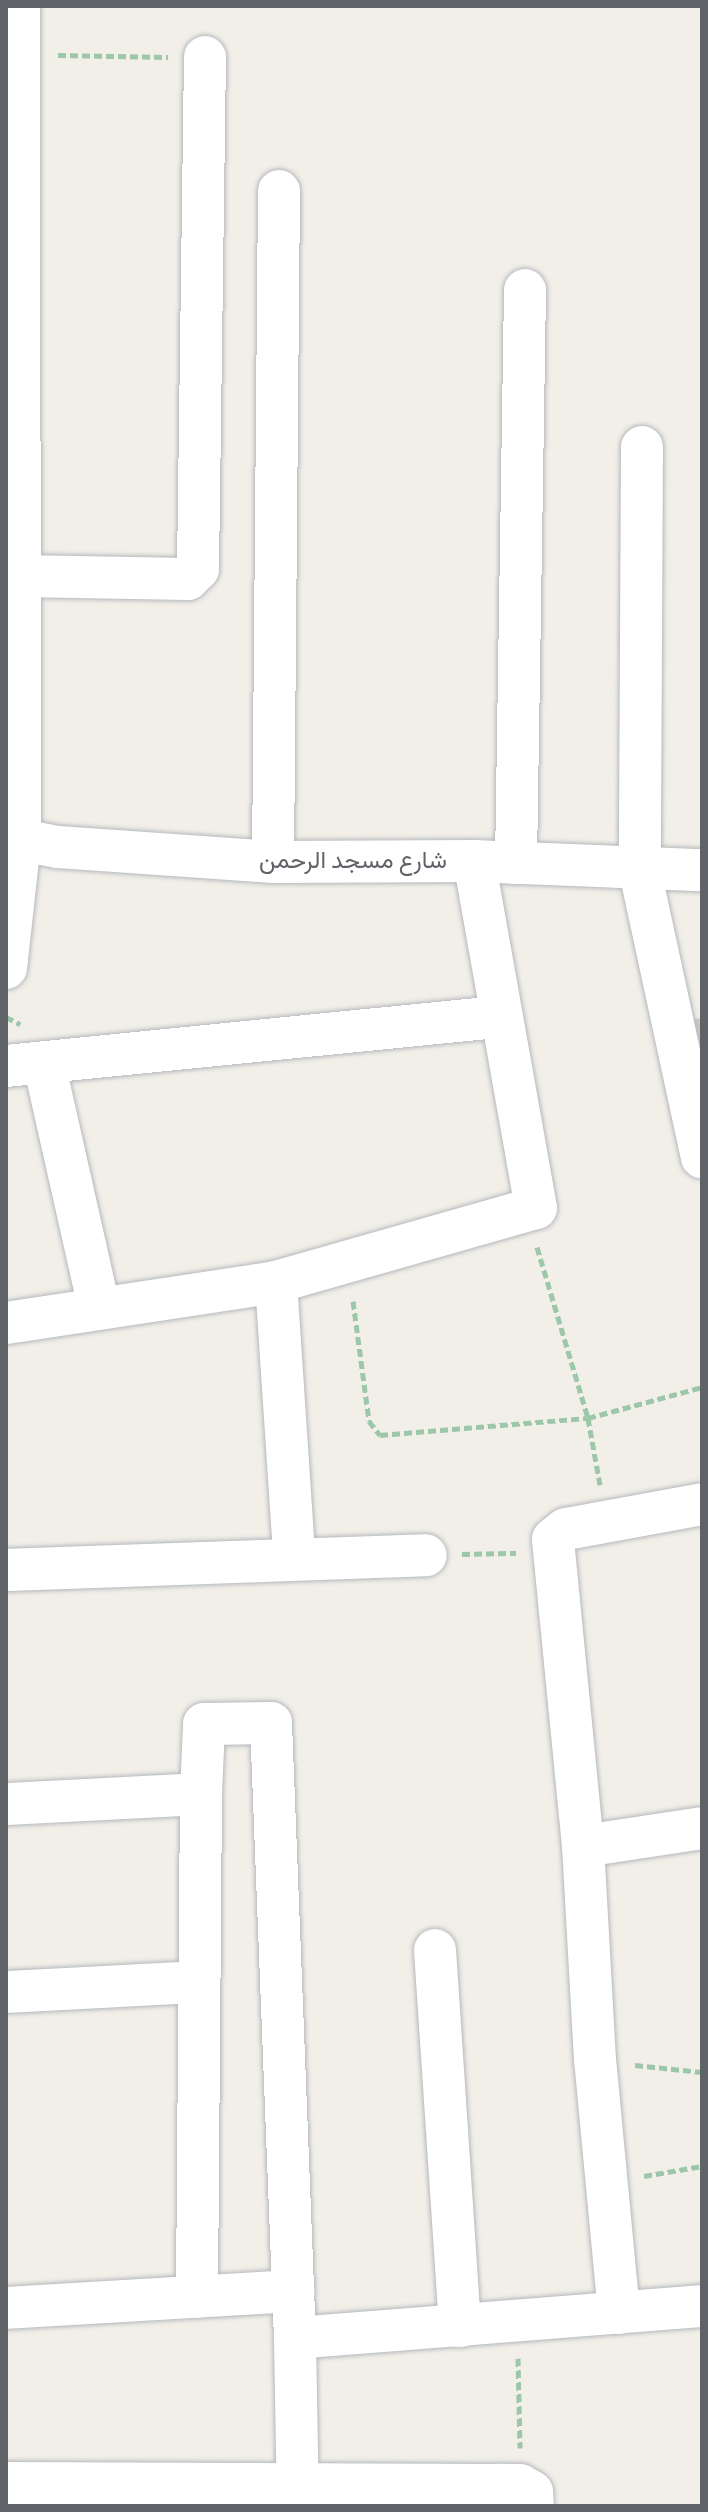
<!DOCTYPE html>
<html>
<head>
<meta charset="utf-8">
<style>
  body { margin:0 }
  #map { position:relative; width:708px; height:2512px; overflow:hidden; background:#f1efe8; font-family:Signika,Vazirmatn,sans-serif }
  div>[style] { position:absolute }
  .building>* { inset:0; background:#cccac5 }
  .path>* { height:5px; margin-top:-2.5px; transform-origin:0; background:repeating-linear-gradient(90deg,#9cc7a9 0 8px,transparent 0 12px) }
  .roads { filter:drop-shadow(0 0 2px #b5b8bc) drop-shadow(0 0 2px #b5b8bc) }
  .minor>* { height:42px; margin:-21px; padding:0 21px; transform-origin:21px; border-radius:21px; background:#fff }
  span { translate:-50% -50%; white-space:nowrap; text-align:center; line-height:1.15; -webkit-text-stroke:6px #fff; paint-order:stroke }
  .street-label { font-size:24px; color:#5f6368 }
  .frame { position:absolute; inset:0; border:8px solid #5f6368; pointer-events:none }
</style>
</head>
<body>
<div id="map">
  <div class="building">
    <i style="clip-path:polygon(702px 1018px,702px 1100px,680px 1021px)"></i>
  </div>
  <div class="path">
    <i style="left:58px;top:55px;width:110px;rotate:1deg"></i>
    <i style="left:6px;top:1017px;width:16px;rotate:27deg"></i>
    <i style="left:537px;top:1247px;width:178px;rotate:73.4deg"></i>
    <i style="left:588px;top:1418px;width:68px;rotate:79.8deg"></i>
    <i style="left:353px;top:1301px;width:121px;rotate:82.4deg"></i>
    <i style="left:369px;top:1421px;width:18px;rotate:52deg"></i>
    <i style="left:380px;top:1435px;width:209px;rotate:-4.7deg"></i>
    <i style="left:588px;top:1418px;width:118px;rotate:-15.2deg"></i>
    <i style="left:462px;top:1554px;width:54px;rotate:-1.1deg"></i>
    <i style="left:635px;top:2065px;width:67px;rotate:6deg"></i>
    <i style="left:644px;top:2176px;width:59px;rotate:-9.8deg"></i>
    <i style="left:518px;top:2358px;width:90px;rotate:88.7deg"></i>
  </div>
  <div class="roads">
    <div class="minor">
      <i style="left:642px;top:447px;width:424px;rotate:90.3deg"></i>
      <i style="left:640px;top:871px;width:293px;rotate:77.8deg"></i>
      <i style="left:20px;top:576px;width:168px;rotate:1deg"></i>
      <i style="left:188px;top:579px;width:14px;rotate:-45deg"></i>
      <i style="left:198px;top:569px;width:512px;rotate:-89.22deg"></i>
      <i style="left:6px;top:837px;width:53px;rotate:10.9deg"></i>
      <i style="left:58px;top:847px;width:216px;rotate:4deg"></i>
      <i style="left:273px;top:862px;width:201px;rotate:-0.3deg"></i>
      <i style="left:474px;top:861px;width:228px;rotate:2.3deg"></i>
      <i style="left:273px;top:862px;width:671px;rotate:-89.49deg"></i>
      <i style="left:516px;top:863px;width:573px;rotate:-89.1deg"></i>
      <i style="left:6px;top:968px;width:128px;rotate:-83.7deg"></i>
      <i style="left:20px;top:841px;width:835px;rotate:-90.07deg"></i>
      <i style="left:44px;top:1063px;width:250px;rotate:77.3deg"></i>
      <i style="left:6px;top:1066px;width:494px;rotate:-5.7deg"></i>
      <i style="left:276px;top:1282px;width:274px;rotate:86.2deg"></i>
      <i style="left:6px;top:1323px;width:273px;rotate:-8.6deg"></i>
      <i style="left:276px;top:1282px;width:270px;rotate:-15.9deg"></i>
      <i style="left:536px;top:1208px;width:352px;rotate:-100.1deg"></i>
      <i style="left:6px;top:1570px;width:420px;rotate:-2deg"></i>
      <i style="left:201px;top:1794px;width:70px;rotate:-87.5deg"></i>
      <i style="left:204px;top:1724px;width:67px;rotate:-0.9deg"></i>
      <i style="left:271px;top:1723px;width:615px;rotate:87.77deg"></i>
      <i style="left:295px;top:2338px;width:408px;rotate:-4.5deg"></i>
      <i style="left:6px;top:1804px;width:195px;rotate:-2.9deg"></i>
      <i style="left:201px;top:1794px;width:503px;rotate:90.46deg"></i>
      <i style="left:583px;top:1846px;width:308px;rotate:-95.6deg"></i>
      <i style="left:553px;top:1539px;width:16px;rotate:-38deg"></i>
      <i style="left:566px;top:1529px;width:138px;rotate:-10.4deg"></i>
      <i style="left:435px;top:1950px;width:377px;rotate:86.2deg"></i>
      <i style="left:6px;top:1992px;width:192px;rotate:-3deg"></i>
      <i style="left:6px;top:2308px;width:288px;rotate:-3.4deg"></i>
      <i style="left:619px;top:2313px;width:254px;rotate:-95.4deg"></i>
      <i style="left:595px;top:2060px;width:214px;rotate:-93.2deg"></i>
      <i style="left:583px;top:1846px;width:120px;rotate:-8.6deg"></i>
      <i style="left:295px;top:2338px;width:168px;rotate:89deg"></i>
      <i style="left:6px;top:2483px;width:514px;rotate:0.22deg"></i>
      <i style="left:520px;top:2485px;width:14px;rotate:30deg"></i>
      <i style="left:532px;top:2492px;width:14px;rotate:86deg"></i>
    </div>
  </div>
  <div class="street-label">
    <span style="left:353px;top:861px">شارع مسجد الرحمن</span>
  </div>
  <div class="frame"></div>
</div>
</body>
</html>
